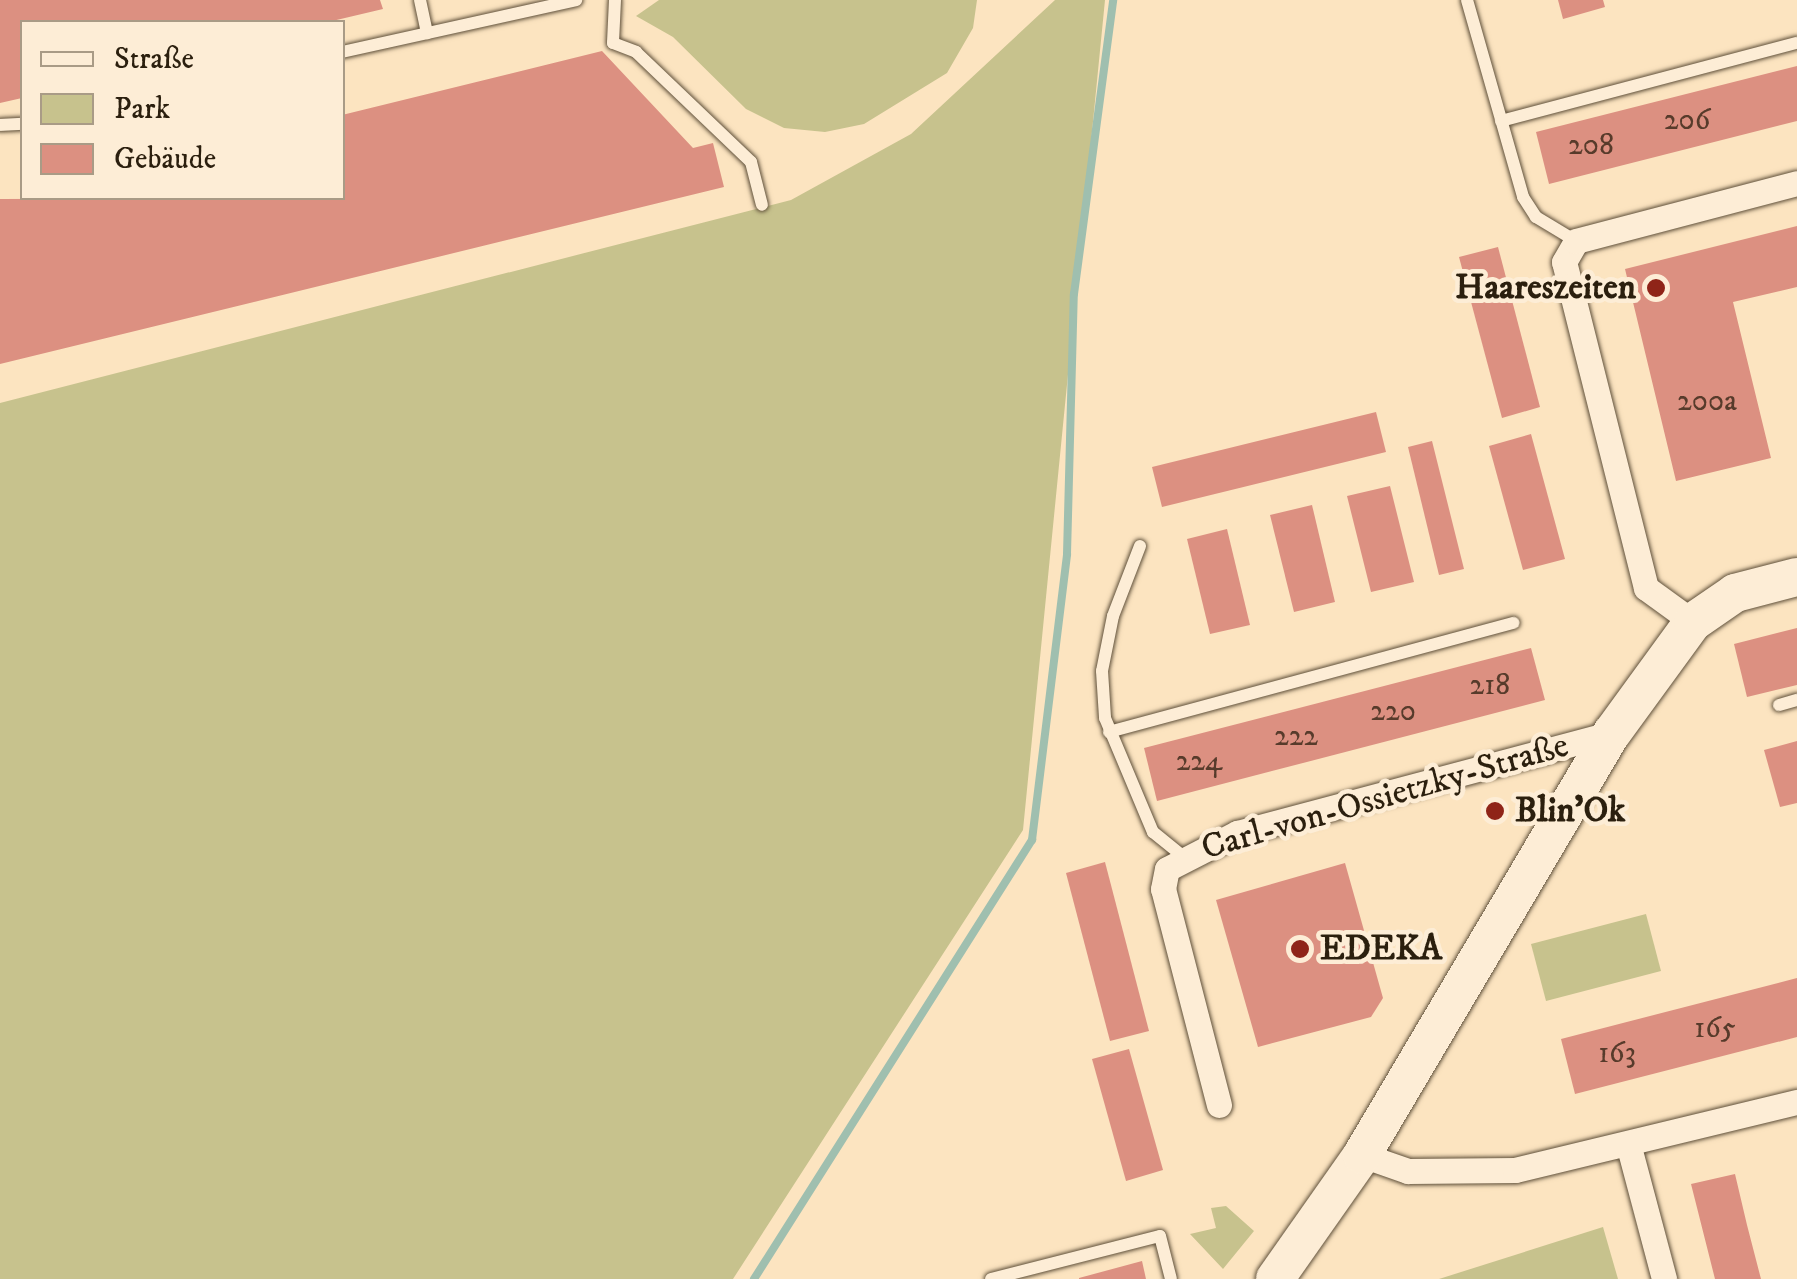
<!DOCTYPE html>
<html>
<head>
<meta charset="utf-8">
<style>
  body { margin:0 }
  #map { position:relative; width:1797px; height:1279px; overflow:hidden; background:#fce4c0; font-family:"IM FELL DW Pica",serif }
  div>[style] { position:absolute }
  .green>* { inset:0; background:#c7c28d }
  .stream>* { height:8px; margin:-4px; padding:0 4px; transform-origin:4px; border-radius:4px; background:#9fbfaf }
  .building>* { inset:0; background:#dc9081 }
  .roads { filter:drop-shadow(0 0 2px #5f503a) drop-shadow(0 0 2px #5f503a) }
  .lane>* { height:12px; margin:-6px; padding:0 6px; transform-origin:6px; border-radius:6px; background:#fdedd6 }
  .street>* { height:25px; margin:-12.5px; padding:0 12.5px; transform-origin:12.5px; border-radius:12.5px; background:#fdedd6 }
  .secondary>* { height:38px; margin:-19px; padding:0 19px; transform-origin:19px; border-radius:19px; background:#fdedd6 }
  .dots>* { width:28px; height:28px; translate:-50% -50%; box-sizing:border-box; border:5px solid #fdedd6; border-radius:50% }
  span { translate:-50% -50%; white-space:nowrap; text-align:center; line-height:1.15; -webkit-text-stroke:9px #fdedd6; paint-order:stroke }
  .number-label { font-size:30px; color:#573b2b }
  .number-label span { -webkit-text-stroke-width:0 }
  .poi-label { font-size:35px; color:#2b1f0e; font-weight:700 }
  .right { translate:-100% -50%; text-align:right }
  .left { translate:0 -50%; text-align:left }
  .street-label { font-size:35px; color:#2b1f0e }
  .legend { position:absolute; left:20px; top:20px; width:325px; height:180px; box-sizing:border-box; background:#fdedd6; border:2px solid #a99b86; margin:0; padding:12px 18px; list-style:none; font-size:30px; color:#2b1f0e }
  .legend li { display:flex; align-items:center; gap:20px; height:50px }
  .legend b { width:50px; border:2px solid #a99b86 }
</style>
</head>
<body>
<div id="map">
  <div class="green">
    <i style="clip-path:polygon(659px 0,977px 0,973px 28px,947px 73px,864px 124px,825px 132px,784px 128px,746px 109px,673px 37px,636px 16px)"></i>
    <i style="clip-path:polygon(1055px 0,1105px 0,1023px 830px,733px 1279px,0 1279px,0 403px,791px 200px,911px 134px)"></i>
    <i style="clip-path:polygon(1646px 914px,1661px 971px,1546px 1001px,1531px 944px)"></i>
    <i style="clip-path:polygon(1226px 1206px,1254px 1231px,1223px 1269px,1190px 1234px,1216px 1228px,1211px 1208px)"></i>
    <i style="clip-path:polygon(1603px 1227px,1618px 1279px,1439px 1279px)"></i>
  </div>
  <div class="stream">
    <i style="left:754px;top:1279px;width:520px;rotate:-57.66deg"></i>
    <i style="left:1032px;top:840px;width:288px;rotate:-83deg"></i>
    <i style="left:1067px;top:554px;width:260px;rotate:-88.5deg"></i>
    <i style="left:1074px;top:294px;width:297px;rotate:-82.4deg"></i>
  </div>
  <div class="building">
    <i style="clip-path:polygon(0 0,380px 0,383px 9px,328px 22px,22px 22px,22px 98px,0 103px)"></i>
    <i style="clip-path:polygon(1558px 0,1603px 0,1605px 7px,1563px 19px)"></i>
    <i style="clip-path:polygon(602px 51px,693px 148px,713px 143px,724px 187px,0 364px,0 199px,342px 198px,342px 115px)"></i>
    <i style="clip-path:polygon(1797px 66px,1797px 121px,1549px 184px,1536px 132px)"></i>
    <i style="clip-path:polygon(1797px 226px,1797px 287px,1733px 302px,1771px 458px,1676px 481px,1625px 269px)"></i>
    <i style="clip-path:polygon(1498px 247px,1540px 407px,1502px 418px,1459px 257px)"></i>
    <i style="clip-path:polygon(1376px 412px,1386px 452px,1162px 507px,1152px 467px)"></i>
    <i style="clip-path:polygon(1531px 434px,1565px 559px,1523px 570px,1489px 446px)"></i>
    <i style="clip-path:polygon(1432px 441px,1464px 569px,1439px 575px,1408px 447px)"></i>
    <i style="clip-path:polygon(1390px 486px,1414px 582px,1371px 592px,1347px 496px)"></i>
    <i style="clip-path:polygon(1312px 505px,1335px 602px,1294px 612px,1270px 515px)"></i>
    <i style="clip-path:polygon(1227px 529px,1250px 625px,1210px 634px,1187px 539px)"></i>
    <i style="clip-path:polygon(1797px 628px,1797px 685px,1747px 697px,1734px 644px)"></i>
    <i style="clip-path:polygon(1531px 648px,1545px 700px,1157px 801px,1144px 748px)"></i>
    <i style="clip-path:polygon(1797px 741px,1797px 803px,1780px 807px,1764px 750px)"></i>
    <i style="clip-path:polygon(1105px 862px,1149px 1031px,1110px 1041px,1066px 873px)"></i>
    <i style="clip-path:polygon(1345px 863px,1383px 998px,1371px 1017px,1258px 1047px,1216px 900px)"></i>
    <i style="clip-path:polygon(1797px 978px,1797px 1037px,1575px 1094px,1561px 1039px)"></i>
    <i style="clip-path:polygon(1129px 1049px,1163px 1170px,1126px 1181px,1092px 1059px)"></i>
    <i style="clip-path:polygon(1735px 1174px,1747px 1225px,1761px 1279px,1715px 1279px,1691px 1184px)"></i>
    <i style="clip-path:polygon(1142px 1261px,1146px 1279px,1079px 1279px,1079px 1278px)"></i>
  </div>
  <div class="roads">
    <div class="lane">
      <i style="left:420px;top:0;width:34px;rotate:78deg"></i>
      <i style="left:615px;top:0;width:43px;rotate:92.7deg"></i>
      <i style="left:613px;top:43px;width:25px;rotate:21deg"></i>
      <i style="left:636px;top:52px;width:159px;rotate:43.7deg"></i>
      <i style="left:751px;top:162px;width:44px;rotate:75.7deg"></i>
      <i style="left:1467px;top:0;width:205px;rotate:74.1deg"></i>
      <i style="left:1523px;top:197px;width:24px;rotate:57deg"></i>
      <i style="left:1536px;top:217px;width:47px;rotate:31deg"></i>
      <i style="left:342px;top:52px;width:240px;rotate:-12.5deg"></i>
      <i style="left:1501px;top:121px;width:306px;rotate:-14.8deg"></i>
      <i style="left:0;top:125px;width:22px;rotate:-3deg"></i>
      <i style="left:1140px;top:546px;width:75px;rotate:111.1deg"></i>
      <i style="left:1113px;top:616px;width:56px;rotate:101.3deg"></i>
      <i style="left:1102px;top:671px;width:47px;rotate:86.3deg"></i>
      <i style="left:1105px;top:718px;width:124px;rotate:67.2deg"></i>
      <i style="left:1153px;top:832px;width:36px;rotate:39deg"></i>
      <i style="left:1779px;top:705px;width:19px;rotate:-16deg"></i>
      <i style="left:1109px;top:732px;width:419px;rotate:-15.1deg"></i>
      <i style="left:991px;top:1279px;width:174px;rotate:-14.3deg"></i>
      <i style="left:1160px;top:1236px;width:44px;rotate:75.7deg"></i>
    </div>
    <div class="street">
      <i style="left:1693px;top:622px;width:58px;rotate:-144.1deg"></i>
      <i style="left:1646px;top:588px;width:336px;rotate:-104.1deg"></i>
      <i style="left:1564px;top:262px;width:24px;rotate:-60deg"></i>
      <i style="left:1576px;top:241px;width:228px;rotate:-14.7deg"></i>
      <i style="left:1219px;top:1105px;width:223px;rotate:-104.5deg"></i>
      <i style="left:1163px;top:889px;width:20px;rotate:-79deg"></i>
      <i style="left:1167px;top:869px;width:79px;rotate:-27.2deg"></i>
      <i style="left:1237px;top:833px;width:388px;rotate:-14.9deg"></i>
      <i style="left:1629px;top:1147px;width:137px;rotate:75.1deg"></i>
      <i style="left:1362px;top:1155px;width:49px;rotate:19.2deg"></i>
      <i style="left:1408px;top:1171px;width:107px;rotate:-0.5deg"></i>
      <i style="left:1515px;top:1170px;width:290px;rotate:-13.6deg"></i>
    </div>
    <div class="secondary">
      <i style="left:1275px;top:1279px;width:151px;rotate:-54.9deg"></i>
      <i style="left:1362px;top:1155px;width:490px;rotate:-59.4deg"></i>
      <i style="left:1612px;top:733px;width:137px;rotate:-53.9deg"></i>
      <i style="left:1693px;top:622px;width:51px;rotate:-34.6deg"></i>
      <i style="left:1735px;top:593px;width:64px;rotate:-14.5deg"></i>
    </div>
  </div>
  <div class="dots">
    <i style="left:1656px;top:288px;background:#8f2418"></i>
    <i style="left:1495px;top:811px;background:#8f2418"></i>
    <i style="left:1300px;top:949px;background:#8f2418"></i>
  </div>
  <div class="number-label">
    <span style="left:1687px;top:121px">206</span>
    <span style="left:1591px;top:146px">208</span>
    <span style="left:1707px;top:402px">200a</span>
    <span style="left:1490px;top:686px">218</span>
    <span style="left:1393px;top:712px">220</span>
    <span style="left:1296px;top:737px">222</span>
    <span style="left:1199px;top:762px">224</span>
    <span style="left:1715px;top:1029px">165</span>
    <span style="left:1617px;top:1054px">163</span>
  </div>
  <div class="poi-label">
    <span class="right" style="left:1636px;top:288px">Haareszeiten</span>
    <span class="left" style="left:1515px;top:811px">Blin'Ok</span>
    <span class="left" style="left:1320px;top:949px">EDEKA</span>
  </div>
  <div class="street-label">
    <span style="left:1385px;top:797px;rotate:-16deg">Carl-von-Ossietzky-Straße</span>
  </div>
  <ul class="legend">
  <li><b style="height:12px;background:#fdedd6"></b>Straße</li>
  <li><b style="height:28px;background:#c7c28d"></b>Park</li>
  <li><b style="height:28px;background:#dc9081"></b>Gebäude</li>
  </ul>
</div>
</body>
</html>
